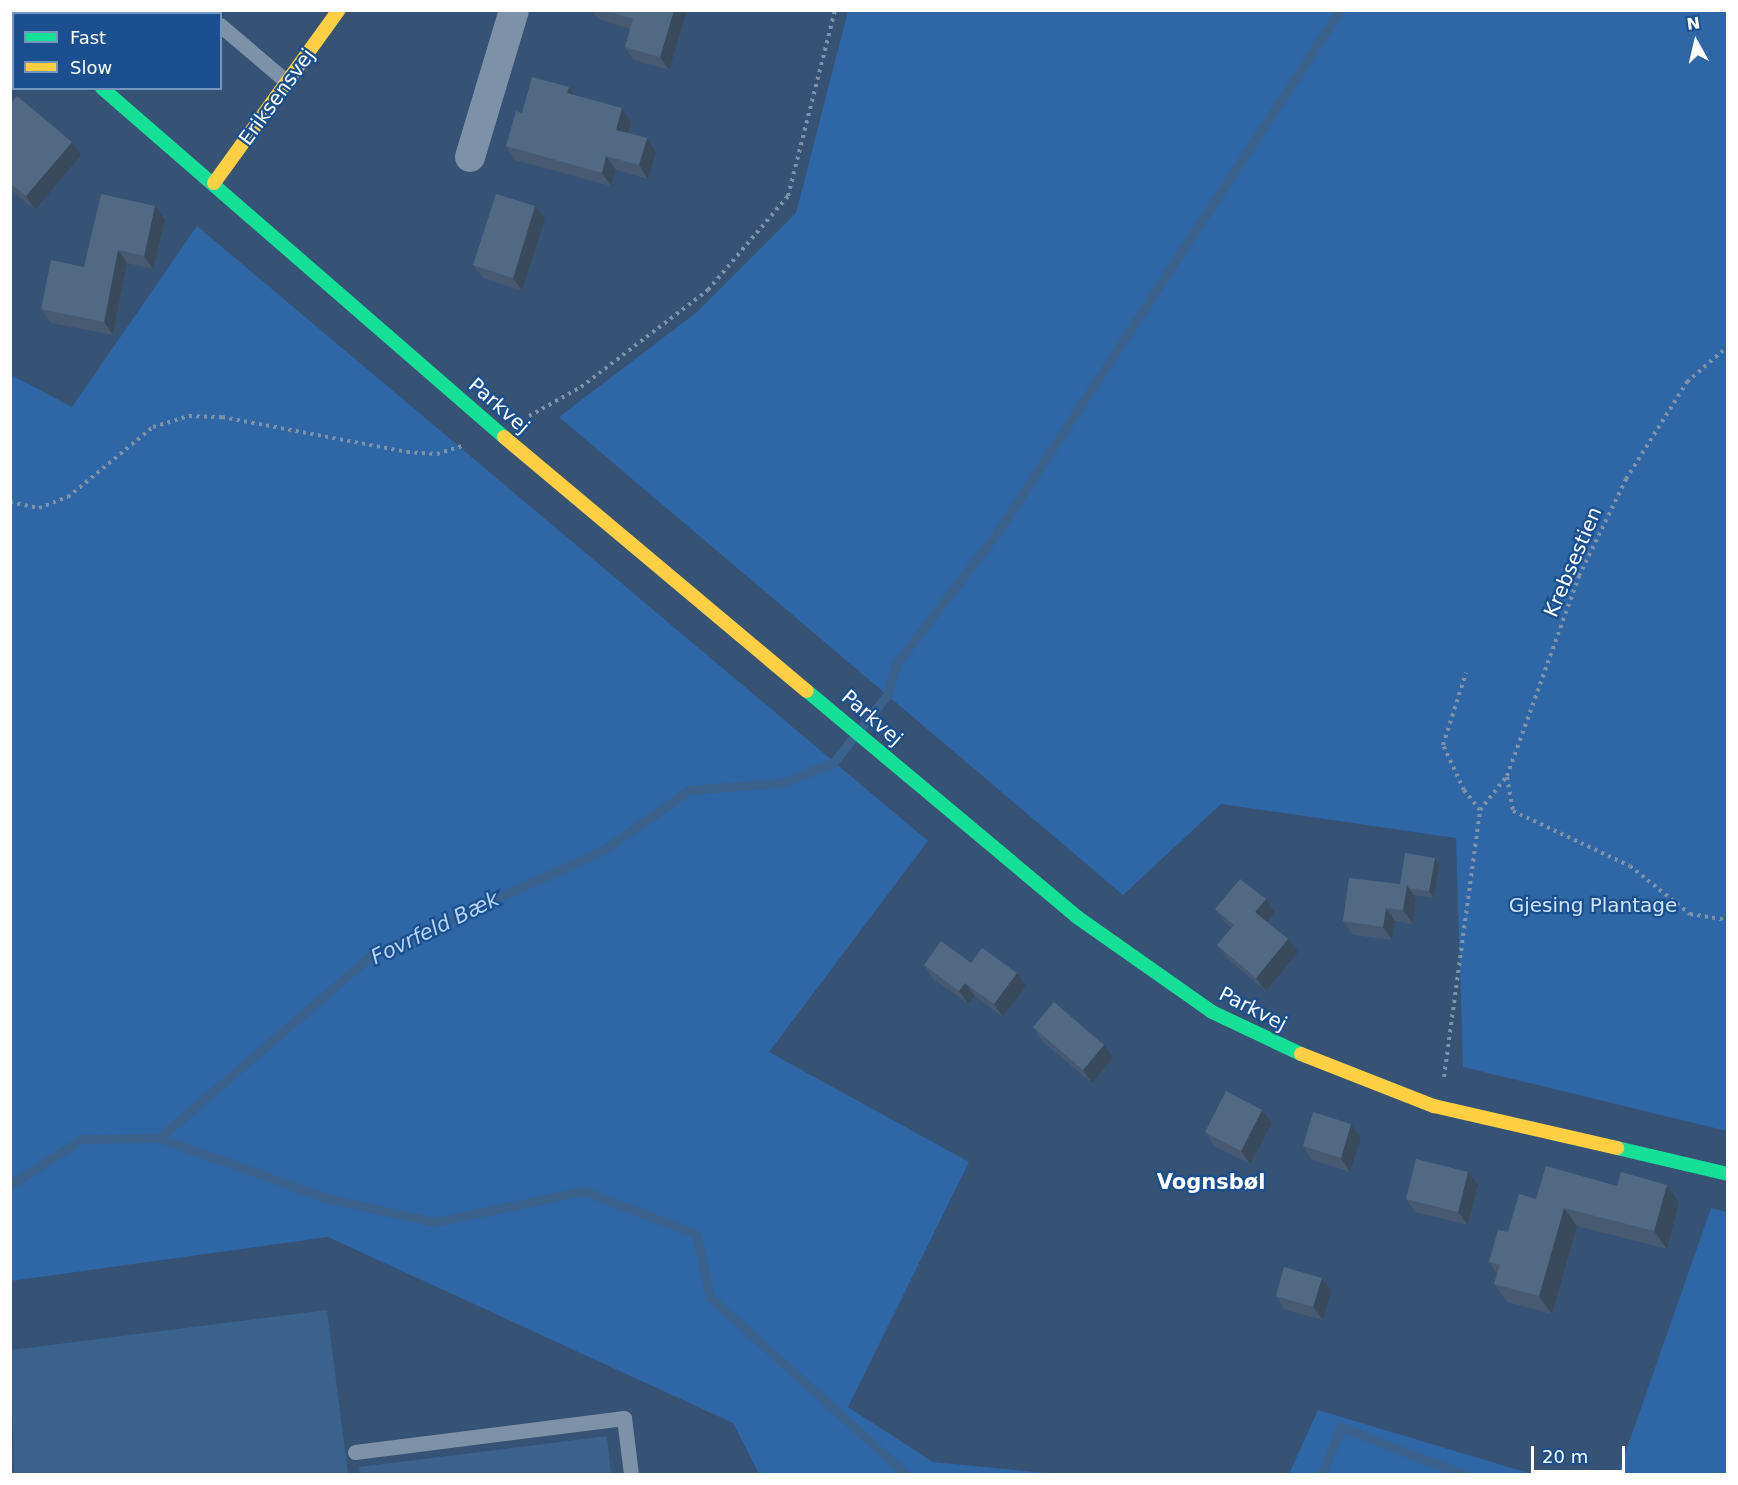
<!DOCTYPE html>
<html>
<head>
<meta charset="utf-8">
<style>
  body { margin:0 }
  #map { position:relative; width:1738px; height:1485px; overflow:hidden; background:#365274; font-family:"DejaVu Sans",sans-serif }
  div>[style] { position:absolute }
  .green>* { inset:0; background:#2f66a5 }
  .water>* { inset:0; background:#3b618d }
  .stream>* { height:9px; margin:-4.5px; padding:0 4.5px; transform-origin:4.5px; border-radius:4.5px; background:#3b618d }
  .path>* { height:4px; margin-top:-2px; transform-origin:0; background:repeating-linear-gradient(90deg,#7d92a8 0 3px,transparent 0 7.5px) }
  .lane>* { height:15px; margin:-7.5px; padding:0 7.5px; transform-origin:7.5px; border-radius:7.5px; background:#7d92a8 }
  .street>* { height:30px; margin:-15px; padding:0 15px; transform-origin:15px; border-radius:15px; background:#7d92a8 }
  .fast>* { height:14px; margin:-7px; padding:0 7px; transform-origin:7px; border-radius:7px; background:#16e098 }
  .slow>* { height:14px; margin:-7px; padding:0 7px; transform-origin:7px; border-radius:7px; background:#ffcf43 }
  .wall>* { inset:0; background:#475a72 }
  .shaded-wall>* { inset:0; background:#394a5c }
  .building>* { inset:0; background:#526984 }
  span { translate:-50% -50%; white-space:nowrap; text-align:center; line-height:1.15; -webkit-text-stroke:4.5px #1b4f8f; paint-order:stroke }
  .street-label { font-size:20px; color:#fff }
  .park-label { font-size:20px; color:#cfe3fa }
  .water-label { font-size:21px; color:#b5d3f5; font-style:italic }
  .neighbourhood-label { font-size:21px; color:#fff; font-weight:700 }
  .frame { position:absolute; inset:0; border:12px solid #fff; pointer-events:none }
  .legend { position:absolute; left:12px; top:12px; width:210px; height:78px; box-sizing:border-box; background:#1b4f8f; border:2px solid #7695bc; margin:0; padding:8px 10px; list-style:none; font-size:18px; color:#fff }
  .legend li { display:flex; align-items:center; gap:12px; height:30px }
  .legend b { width:30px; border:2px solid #7695bc }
  .north { position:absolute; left:1666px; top:12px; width:60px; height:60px; -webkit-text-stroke:4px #1b4f8f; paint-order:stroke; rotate:352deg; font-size:16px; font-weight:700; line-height:24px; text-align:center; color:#fff }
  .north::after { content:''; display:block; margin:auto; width:21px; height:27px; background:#fff; clip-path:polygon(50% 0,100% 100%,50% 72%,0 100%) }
  .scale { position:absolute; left:1531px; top:1446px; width:94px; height:27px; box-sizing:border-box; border:3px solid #fff; border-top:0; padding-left:8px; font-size:18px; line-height:21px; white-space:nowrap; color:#fff; -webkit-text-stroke:4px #1b4f8f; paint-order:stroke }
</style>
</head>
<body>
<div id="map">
  <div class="green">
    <i style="clip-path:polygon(848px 11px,1727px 11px,1727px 1131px,1463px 1067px,1456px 838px,1221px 804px,1123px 895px,559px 417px,697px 312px,796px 213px)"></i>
    <i style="clip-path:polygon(197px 226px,928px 841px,769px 1052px,969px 1162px,848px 1407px,933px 1462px,1055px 1474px,759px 1474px,733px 1423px,328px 1237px,11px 1281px,11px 375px,72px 407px)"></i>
    <i style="clip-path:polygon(1711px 1208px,1727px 1212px,1727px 1474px,1618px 1474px)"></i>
    <i style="clip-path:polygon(1318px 1410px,1532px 1474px,1289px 1474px)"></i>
  </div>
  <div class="water">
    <i style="clip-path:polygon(327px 1310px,348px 1474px,14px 1474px,11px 1350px)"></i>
    <i style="clip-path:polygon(607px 1436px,611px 1474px,360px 1474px,359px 1467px)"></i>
  </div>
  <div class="stream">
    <i style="left:159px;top:1138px;width:181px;rotate:19.7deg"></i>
    <i style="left:329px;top:1199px;width:108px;rotate:12.2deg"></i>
    <i style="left:435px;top:1222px;width:152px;rotate:-11.8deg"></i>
    <i style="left:584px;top:1191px;width:120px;rotate:21deg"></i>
    <i style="left:696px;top:1234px;width:65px;rotate:77.5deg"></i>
    <i style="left:710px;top:1297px;width:264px;rotate:42.1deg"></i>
    <i style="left:10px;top:1185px;width:85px;rotate:-32.6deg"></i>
    <i style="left:82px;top:1139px;width:77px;rotate:-0.7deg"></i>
    <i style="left:159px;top:1138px;width:281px;rotate:-40.7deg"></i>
    <i style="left:372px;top:955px;width:255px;rotate:-24.4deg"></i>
    <i style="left:604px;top:850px;width:104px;rotate:-35.2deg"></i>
    <i style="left:689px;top:790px;width:92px;rotate:-4.4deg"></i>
    <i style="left:781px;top:783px;width:56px;rotate:-21deg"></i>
    <i style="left:833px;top:763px;width:87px;rotate:-51.5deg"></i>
    <i style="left:887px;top:695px;width:34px;rotate:-73deg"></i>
    <i style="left:897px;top:663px;width:168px;rotate:-52.5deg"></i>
    <i style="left:999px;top:530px;width:622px;rotate:-56.74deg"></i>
    <i style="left:1322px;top:1474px;width:51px;rotate:-68deg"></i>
    <i style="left:1341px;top:1427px;width:130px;rotate:21.2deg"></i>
  </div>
  <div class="path">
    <i style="left:529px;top:416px;width:60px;rotate:-29.1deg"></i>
    <i style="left:581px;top:387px;width:160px;rotate:-37.4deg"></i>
    <i style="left:708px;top:290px;width:123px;rotate:-49.6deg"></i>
    <i style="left:788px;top:196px;width:192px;rotate:-75.8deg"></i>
    <i style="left:10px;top:502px;width:30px;rotate:12deg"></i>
    <i style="left:39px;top:508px;width:31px;rotate:-21deg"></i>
    <i style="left:68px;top:497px;width:110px;rotate:-39.5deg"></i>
    <i style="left:153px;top:427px;width:38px;rotate:-17deg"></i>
    <i style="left:189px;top:416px;width:33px;rotate:2deg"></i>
    <i style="left:222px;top:417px;width:188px;rotate:10.7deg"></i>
    <i style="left:407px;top:452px;width:30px;rotate:4deg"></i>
    <i style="left:437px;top:454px;width:29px;rotate:-18deg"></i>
    <i style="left:1507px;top:777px;width:35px;rotate:80deg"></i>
    <i style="left:1513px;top:811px;width:129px;rotate:25.2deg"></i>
    <i style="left:1630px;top:866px;width:77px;rotate:38.7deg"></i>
    <i style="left:1690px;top:914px;width:38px;rotate:9deg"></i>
    <i style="left:1480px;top:810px;width:43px;rotate:-51.5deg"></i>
    <i style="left:1507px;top:776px;width:213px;rotate:-70.2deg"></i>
    <i style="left:1579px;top:576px;width:108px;rotate:-64.1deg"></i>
    <i style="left:1626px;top:479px;width:115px;rotate:-57.8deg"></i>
    <i style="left:1687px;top:382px;width:55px;rotate:-41.3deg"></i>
    <i style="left:1444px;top:1077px;width:269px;rotate:-82.3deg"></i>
    <i style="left:1480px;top:810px;width:26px;rotate:-129deg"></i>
    <i style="left:1464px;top:790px;width:50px;rotate:-115deg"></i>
    <i style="left:1443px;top:745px;width:76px;rotate:-72.3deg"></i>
  </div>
  <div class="lane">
    <i style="left:203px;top:10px;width:6px;rotate:45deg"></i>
    <i style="left:220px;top:25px;width:88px;rotate:40.4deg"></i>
    <i style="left:355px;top:1452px;width:271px;rotate:-7.2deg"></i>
    <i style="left:624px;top:1418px;width:56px;rotate:82.9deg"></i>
  </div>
  <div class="street">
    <i style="left:470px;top:157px;width:153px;rotate:-73.3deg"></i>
  </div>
  <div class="fast">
    <i style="left:11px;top:10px;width:5px;rotate:53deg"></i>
    <i style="left:102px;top:88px;width:532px;rotate:40.96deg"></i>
    <i style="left:807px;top:691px;width:352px;rotate:39.9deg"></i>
    <i style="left:1077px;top:917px;width:165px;rotate:35.1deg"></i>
    <i style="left:1212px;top:1012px;width:98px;rotate:25.3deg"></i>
    <i style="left:1617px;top:1148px;width:114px;rotate:13.2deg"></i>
  </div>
  <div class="slow">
    <i style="left:214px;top:183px;width:213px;rotate:-54.2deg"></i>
    <i style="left:504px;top:437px;width:395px;rotate:40deg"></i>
    <i style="left:1301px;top:1054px;width:143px;rotate:21.4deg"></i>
    <i style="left:1434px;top:1106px;width:188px;rotate:12.9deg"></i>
  </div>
  <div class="wall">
    <i style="clip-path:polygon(592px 10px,687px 10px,669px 70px,634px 60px,625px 47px,630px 29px,598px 19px)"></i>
    <i style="clip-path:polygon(574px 95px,631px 122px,628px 133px,647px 138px,656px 152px,648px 179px,616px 170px,611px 186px,515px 160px,506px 146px,522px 113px)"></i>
    <i style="clip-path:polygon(10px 104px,81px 155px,35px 210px,10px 189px)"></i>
    <i style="clip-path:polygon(535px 206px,545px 219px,522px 291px,483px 278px,473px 265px)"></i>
    <i style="clip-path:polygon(165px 220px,153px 269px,127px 263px,113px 335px,51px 323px,41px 309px,84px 267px)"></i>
    <i style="clip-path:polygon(1439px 865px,1434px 898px,1413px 895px,1416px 899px,1413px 924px,1395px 921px,1392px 940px,1353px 935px,1343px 921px,1400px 885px)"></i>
    <i style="clip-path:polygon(1266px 899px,1275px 913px,1267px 922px,1298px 952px,1266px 991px,1227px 958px,1217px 945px,1231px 928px,1224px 922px,1215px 909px)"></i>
    <i style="clip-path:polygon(971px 963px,1017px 973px,1026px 986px,1003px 1017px,975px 996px,969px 1004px,933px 979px,924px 965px)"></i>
    <i style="clip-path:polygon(1033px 1027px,1113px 1058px,1092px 1083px,1042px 1041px)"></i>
    <i style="clip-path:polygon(1262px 1110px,1272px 1123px,1250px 1164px,1214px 1146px,1205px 1132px)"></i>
    <i style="clip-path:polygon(1351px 1124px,1361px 1138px,1350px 1172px,1312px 1160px,1303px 1146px)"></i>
    <i style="clip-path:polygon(1478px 1185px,1468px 1225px,1415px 1212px,1406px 1199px)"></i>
    <i style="clip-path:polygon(1536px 1199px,1679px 1203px,1667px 1249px,1577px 1226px,1552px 1314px,1507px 1302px,1494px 1284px,1497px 1274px,1489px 1262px,1508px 1232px)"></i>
    <i style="clip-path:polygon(1322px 1278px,1331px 1291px,1323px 1320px,1285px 1310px,1276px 1296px)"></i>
  </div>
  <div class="shaded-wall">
    <i style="clip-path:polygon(674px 10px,687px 10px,669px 70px,660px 57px)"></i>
    <i style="clip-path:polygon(569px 87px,578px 101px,567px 93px)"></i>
    <i style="clip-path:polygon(622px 108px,631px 122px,626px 143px,616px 130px)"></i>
    <i style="clip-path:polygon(647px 138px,656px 152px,648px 179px,639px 165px)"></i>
    <i style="clip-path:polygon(72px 142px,81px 155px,35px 210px,26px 196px)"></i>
    <i style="clip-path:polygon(606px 156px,616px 170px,611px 186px,602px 173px)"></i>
    <i style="clip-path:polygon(155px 206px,165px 220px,153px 269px,144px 256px)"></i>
    <i style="clip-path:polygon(535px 206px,545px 219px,522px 291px,513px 278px)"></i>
    <i style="clip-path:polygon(118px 250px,127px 263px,113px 335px,104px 322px)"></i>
    <i style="clip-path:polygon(1435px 858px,1439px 865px,1434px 898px,1429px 891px)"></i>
    <i style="clip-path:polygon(1407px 885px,1416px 899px,1413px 924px,1403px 910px)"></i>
    <i style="clip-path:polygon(1266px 899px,1275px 913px,1265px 925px,1255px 912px)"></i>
    <i style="clip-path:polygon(1386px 908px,1395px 921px,1392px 940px,1383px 927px)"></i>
    <i style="clip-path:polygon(1288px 939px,1298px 952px,1266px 991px,1256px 978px)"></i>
    <i style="clip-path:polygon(1017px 973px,1026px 986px,1003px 1017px,994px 1004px)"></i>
    <i style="clip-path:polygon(965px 983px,975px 996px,969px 1004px,959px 991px)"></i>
    <i style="clip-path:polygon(1104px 1045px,1113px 1058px,1092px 1083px,1083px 1070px)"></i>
    <i style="clip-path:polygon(1262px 1110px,1272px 1123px,1250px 1164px,1241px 1151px)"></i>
    <i style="clip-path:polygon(1351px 1124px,1361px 1138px,1350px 1172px,1341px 1158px)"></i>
    <i style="clip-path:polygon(1468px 1172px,1478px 1185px,1468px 1225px,1458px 1212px)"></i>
    <i style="clip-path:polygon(1667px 1185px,1679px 1203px,1667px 1249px,1654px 1231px)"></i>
    <i style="clip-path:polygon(1564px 1208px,1577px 1226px,1552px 1314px,1539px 1296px)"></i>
    <i style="clip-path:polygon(1322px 1278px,1331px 1291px,1323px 1320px,1313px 1307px)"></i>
  </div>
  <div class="building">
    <i style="clip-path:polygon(605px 10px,674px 10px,660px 57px,625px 47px,633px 19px)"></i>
    <i style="clip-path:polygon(532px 77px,569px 87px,567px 93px,622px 108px,616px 130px,647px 138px,639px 165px,606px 156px,602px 173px,506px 146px,516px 111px,522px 113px)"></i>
    <i style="clip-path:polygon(17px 96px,72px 142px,26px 196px,10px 183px,10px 104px)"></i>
    <i style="clip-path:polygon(101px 194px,155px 206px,144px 256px,118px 250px,104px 322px,41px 309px,51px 260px,84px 267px)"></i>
    <i style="clip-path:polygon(496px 194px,535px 206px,513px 278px,473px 265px)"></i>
    <i style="clip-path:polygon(1405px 853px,1435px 858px,1429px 891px,1409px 888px,1407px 885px,1400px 885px)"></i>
    <i style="clip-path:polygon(1349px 878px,1407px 885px,1403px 910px,1386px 908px,1383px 927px,1343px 921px)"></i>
    <i style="clip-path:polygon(1240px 879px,1266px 899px,1255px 912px,1288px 939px,1256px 978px,1217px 945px,1234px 925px,1215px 909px)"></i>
    <i style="clip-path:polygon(941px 941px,971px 963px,982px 948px,1017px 973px,994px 1004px,965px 983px,959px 991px,924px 965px)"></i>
    <i style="clip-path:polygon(1054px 1002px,1104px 1045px,1083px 1070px,1033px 1027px)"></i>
    <i style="clip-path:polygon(1226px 1091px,1262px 1110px,1241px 1151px,1205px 1132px)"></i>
    <i style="clip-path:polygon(1313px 1112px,1351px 1124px,1341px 1158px,1303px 1146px)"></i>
    <i style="clip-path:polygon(1416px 1159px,1468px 1172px,1458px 1212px,1406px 1199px)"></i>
    <i style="clip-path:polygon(1546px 1166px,1617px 1186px,1621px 1172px,1667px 1185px,1654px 1231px,1564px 1208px,1539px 1296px,1494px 1284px,1500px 1265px,1489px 1262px,1498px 1230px,1508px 1232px,1519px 1194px,1536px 1199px)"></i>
    <i style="clip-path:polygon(1284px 1267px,1322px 1278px,1313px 1307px,1276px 1296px)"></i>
  </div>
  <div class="street-label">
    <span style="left:277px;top:97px;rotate:-54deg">Eriksensvej</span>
    <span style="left:499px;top:406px;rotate:41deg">Parkvej</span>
    <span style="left:1573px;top:562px;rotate:-67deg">Krebsestien</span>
    <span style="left:872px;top:718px;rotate:41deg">Parkvej</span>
    <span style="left:1253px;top:1009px;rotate:27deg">Parkvej</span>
  </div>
  <div class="park-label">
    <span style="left:1593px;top:905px">Gjesing Plantage</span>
  </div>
  <div class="water-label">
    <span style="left:435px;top:928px;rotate:-26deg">Fovrfeld Bæk</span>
  </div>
  <div class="neighbourhood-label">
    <span style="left:1211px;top:1182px">Vognsbøl</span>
  </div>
  <div class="frame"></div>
  <ul class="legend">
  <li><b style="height:8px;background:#16e098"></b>Fast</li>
  <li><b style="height:8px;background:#ffcf43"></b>Slow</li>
  </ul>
  <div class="north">N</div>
  <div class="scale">20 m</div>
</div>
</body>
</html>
